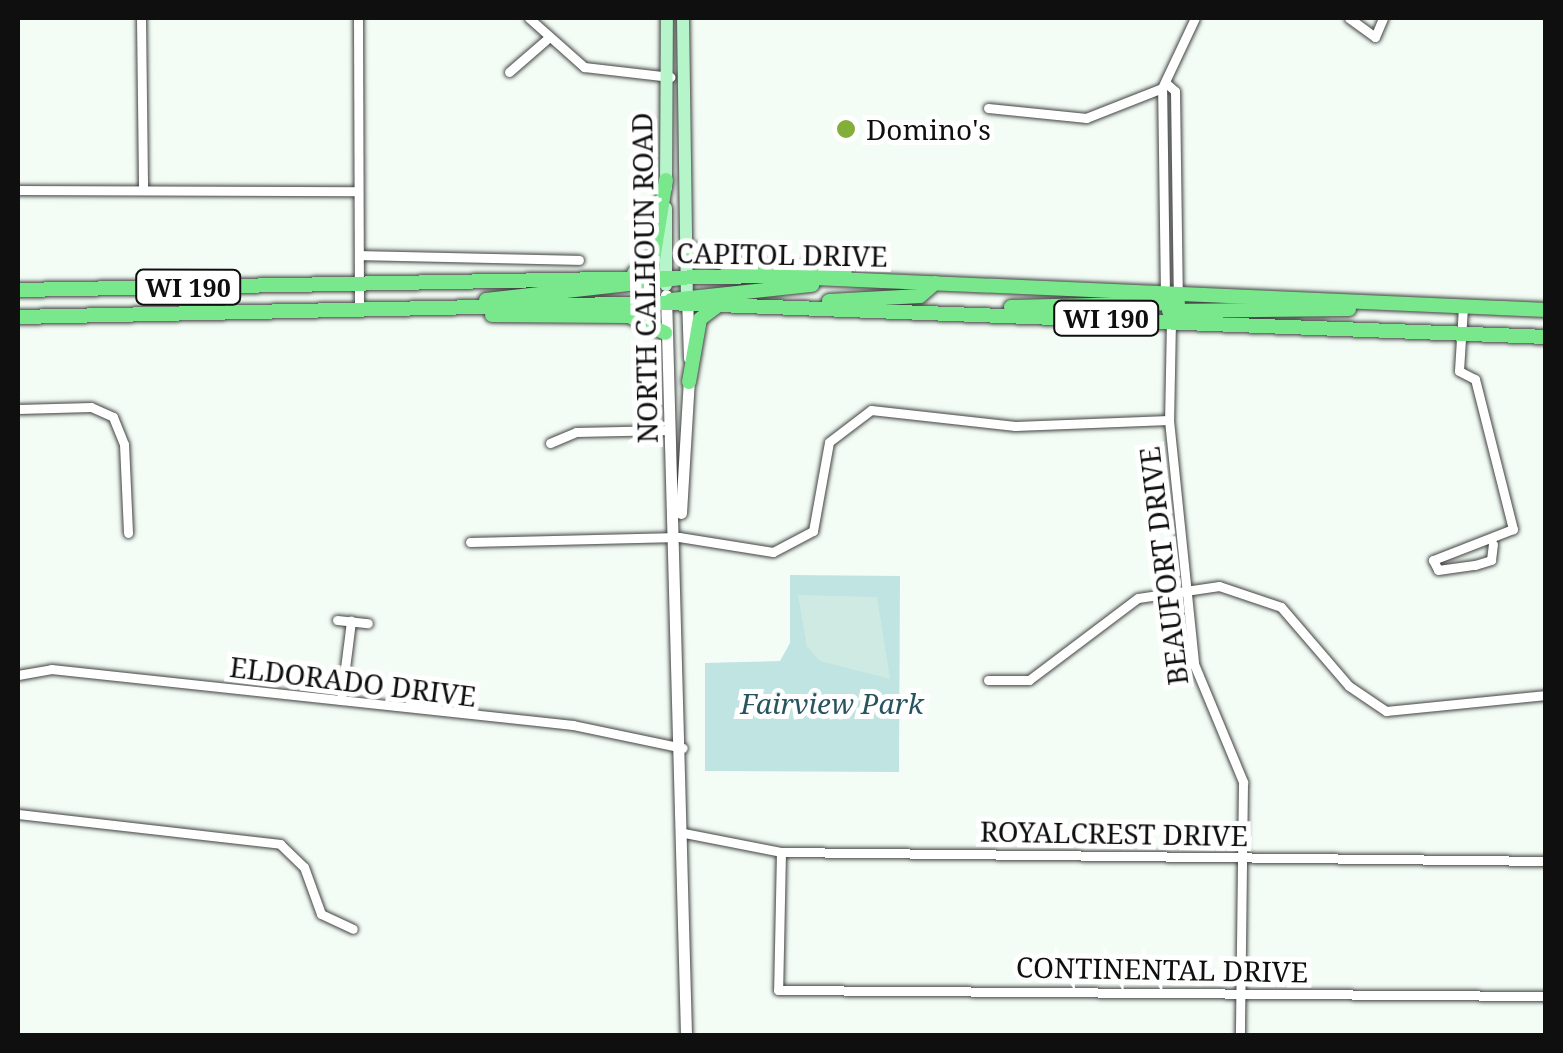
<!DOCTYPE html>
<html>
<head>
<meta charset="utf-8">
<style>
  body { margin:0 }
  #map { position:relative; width:1563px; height:1053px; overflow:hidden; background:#f3fdf5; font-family:"Noto Serif",serif }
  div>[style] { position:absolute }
  .green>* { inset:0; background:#c0e4e1 }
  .pitch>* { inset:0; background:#ceeae3 }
  .roads { filter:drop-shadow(0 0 2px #424242) drop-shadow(0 0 2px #424242) }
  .minor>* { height:9px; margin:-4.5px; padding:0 4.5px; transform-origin:4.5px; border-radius:4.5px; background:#fff }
  .tertiary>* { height:11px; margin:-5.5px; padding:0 5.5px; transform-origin:5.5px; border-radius:5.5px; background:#fff }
  .secondary>* { height:12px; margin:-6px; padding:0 6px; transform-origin:6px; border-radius:6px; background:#b6f5c9 }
  .primary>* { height:14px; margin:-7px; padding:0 7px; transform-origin:7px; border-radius:7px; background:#79e78c }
  .dots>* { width:28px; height:28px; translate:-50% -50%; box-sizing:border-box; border:5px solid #fff; border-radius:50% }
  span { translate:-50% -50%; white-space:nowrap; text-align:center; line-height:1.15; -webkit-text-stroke:10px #fff; paint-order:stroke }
  .shield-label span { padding:2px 8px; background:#fff; border:2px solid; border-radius:8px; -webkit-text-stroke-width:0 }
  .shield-label { font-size:25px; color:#0f0f0f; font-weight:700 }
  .poi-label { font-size:28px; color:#0f0f0f }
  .left { translate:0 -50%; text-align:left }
  .street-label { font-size:28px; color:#0f0f0f }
  .park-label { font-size:28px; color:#27545f; font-style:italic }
  .frame { position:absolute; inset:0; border:20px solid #0f0f0f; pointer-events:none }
</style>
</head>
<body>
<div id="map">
  <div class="green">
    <i style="clip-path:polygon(790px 575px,900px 576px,899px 772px,705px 771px,705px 663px,780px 661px,790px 643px)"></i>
  </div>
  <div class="pitch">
    <i style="clip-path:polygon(798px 595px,877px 597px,890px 679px,820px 661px,807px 647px)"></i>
  </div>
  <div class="roads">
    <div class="minor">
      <i style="left:141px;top:18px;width:172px;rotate:89.3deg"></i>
      <i style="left:358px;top:18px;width:294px;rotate:89.8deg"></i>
      <i style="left:529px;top:18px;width:74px;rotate:41.7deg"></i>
      <i style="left:584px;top:67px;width:87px;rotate:6.6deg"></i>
      <i style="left:1349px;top:18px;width:32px;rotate:36deg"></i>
      <i style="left:1375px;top:37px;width:21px;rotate:-67deg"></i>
      <i style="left:509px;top:72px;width:49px;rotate:-40.9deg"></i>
      <i style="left:1166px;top:83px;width:12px;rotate:42deg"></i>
      <i style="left:1175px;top:91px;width:208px;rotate:89.2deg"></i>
      <i style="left:988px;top:108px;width:99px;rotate:5.8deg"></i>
      <i style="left:1086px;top:118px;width:82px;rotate:-21.5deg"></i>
      <i style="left:18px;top:190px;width:340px;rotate:0.2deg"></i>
      <i style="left:360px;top:255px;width:219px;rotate:1.3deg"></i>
      <i style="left:1165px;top:295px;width:207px;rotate:-90.8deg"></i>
      <i style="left:1162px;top:88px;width:77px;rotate:-64.8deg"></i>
      <i style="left:1463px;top:307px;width:64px;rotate:93.6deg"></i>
      <i style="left:1459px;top:371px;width:18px;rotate:27deg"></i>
      <i style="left:1475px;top:379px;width:155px;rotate:75.8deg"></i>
      <i style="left:1513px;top:529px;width:86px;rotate:158.8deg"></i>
      <i style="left:1433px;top:560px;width:11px;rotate:63deg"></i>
      <i style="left:1438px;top:570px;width:37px;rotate:-8deg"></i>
      <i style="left:1475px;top:565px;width:17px;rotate:-17deg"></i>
      <i style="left:1491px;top:560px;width:16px;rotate:-83deg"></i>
      <i style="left:1171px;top:320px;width:100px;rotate:91.1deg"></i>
      <i style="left:1169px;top:420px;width:245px;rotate:84.1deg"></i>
      <i style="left:1194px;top:664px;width:128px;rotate:67.4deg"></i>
      <i style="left:1243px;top:782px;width:254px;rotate:90.7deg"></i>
      <i style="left:18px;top:409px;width:73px;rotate:-1.6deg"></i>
      <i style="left:91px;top:407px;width:24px;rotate:24deg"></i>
      <i style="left:113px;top:417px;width:29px;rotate:68deg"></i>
      <i style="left:124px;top:444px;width:89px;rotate:87.4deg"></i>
      <i style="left:550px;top:443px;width:28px;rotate:-23deg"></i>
      <i style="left:576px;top:432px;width:93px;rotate:-1.2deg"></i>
      <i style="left:470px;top:542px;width:209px;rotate:-1.4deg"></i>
      <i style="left:679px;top:537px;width:95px;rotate:9.1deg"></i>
      <i style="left:773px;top:552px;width:45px;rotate:-27.7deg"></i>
      <i style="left:813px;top:531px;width:90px;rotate:-79.8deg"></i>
      <i style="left:829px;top:442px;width:53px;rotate:-37.3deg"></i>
      <i style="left:871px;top:410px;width:145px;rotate:6.3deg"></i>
      <i style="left:1015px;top:426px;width:154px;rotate:-2.2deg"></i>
      <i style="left:337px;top:620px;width:31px;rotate:6deg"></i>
      <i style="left:18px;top:675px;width:34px;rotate:-10deg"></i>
      <i style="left:51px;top:669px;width:525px;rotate:6.12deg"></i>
      <i style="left:573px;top:725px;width:112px;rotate:11.8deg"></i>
      <i style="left:988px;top:680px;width:41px"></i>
      <i style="left:1029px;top:680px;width:136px;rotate:-37deg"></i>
      <i style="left:1138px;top:598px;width:82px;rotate:-8.4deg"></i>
      <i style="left:1219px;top:586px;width:65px;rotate:18.7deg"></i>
      <i style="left:1281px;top:607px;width:104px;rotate:49.3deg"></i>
      <i style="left:1349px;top:686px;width:45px;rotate:34deg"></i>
      <i style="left:1386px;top:711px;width:161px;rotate:-5.7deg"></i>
      <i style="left:341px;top:700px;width:80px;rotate:-82.8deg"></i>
      <i style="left:18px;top:814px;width:264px;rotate:6.5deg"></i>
      <i style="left:280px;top:844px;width:33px;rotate:44deg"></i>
      <i style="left:304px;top:867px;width:50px;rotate:70.1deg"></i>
      <i style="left:321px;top:914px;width:35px;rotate:25deg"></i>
      <i style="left:684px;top:833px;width:99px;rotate:11.1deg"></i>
      <i style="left:781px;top:852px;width:765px;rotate:0.67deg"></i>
      <i style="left:781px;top:852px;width:138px;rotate:91.2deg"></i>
      <i style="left:778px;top:990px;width:768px;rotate:0.45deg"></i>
    </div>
    <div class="tertiary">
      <i style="left:666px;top:295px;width:741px;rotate:88.45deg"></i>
      <i style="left:687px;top:297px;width:61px;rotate:88.1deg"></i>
      <i style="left:681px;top:513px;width:136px;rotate:-86.6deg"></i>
    </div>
    <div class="secondary">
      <i style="left:683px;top:18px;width:275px;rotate:89.2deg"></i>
      <i style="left:666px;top:188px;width:170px;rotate:-89.7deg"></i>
      <i style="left:666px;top:285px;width:77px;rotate:-90deg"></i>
    </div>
    <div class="primary">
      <i style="left:687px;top:247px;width:43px;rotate:23.6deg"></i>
      <i style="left:726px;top:264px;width:119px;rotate:3.8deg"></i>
      <i style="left:634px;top:273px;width:23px;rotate:-34deg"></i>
      <i style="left:653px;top:260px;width:81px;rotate:-80.8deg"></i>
      <i style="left:18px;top:290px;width:750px;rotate:-1.07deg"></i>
      <i style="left:768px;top:276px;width:779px;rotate:2.5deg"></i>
      <i style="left:486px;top:300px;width:197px;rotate:-6.4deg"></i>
      <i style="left:671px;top:300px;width:142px;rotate:-6.1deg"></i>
      <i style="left:829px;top:301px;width:91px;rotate:-3.1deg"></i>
      <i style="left:920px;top:296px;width:20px;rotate:-41deg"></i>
      <i style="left:1011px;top:307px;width:167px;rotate:-1.4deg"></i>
      <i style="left:1169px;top:311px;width:180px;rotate:-0.6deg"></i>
      <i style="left:492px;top:315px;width:137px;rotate:0.4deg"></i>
      <i style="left:629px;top:316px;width:40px;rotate:25deg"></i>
      <i style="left:18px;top:317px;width:648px;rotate:-1.24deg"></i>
      <i style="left:666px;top:303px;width:881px;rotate:2.21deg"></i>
      <i style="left:689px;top:382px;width:64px;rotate:-80.1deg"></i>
      <i style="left:700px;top:319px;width:25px;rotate:-37deg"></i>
    </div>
  </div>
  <div class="dots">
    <i style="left:846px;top:129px;background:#83ae38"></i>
  </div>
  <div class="shield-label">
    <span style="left:188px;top:287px">WI 190</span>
    <span style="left:1106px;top:318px">WI 190</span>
  </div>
  <div class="poi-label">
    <span class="left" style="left:866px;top:129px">Domino's</span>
  </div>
  <div class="street-label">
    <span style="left:782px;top:254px;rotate:1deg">CAPITOL DRIVE</span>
    <span style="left:644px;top:278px;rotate:-91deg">NORTH CALHOUN ROAD</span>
    <span style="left:1163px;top:566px;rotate:-97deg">BEAUFORT DRIVE</span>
    <span style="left:353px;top:681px;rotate:7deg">ELDORADO DRIVE</span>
    <span style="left:1114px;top:833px;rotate:1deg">ROYALCREST DRIVE</span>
    <span style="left:1162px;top:969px;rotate:1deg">CONTINENTAL DRIVE</span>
  </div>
  <div class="park-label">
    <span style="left:832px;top:703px">Fairview Park</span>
  </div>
  <div class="frame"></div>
</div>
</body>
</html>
